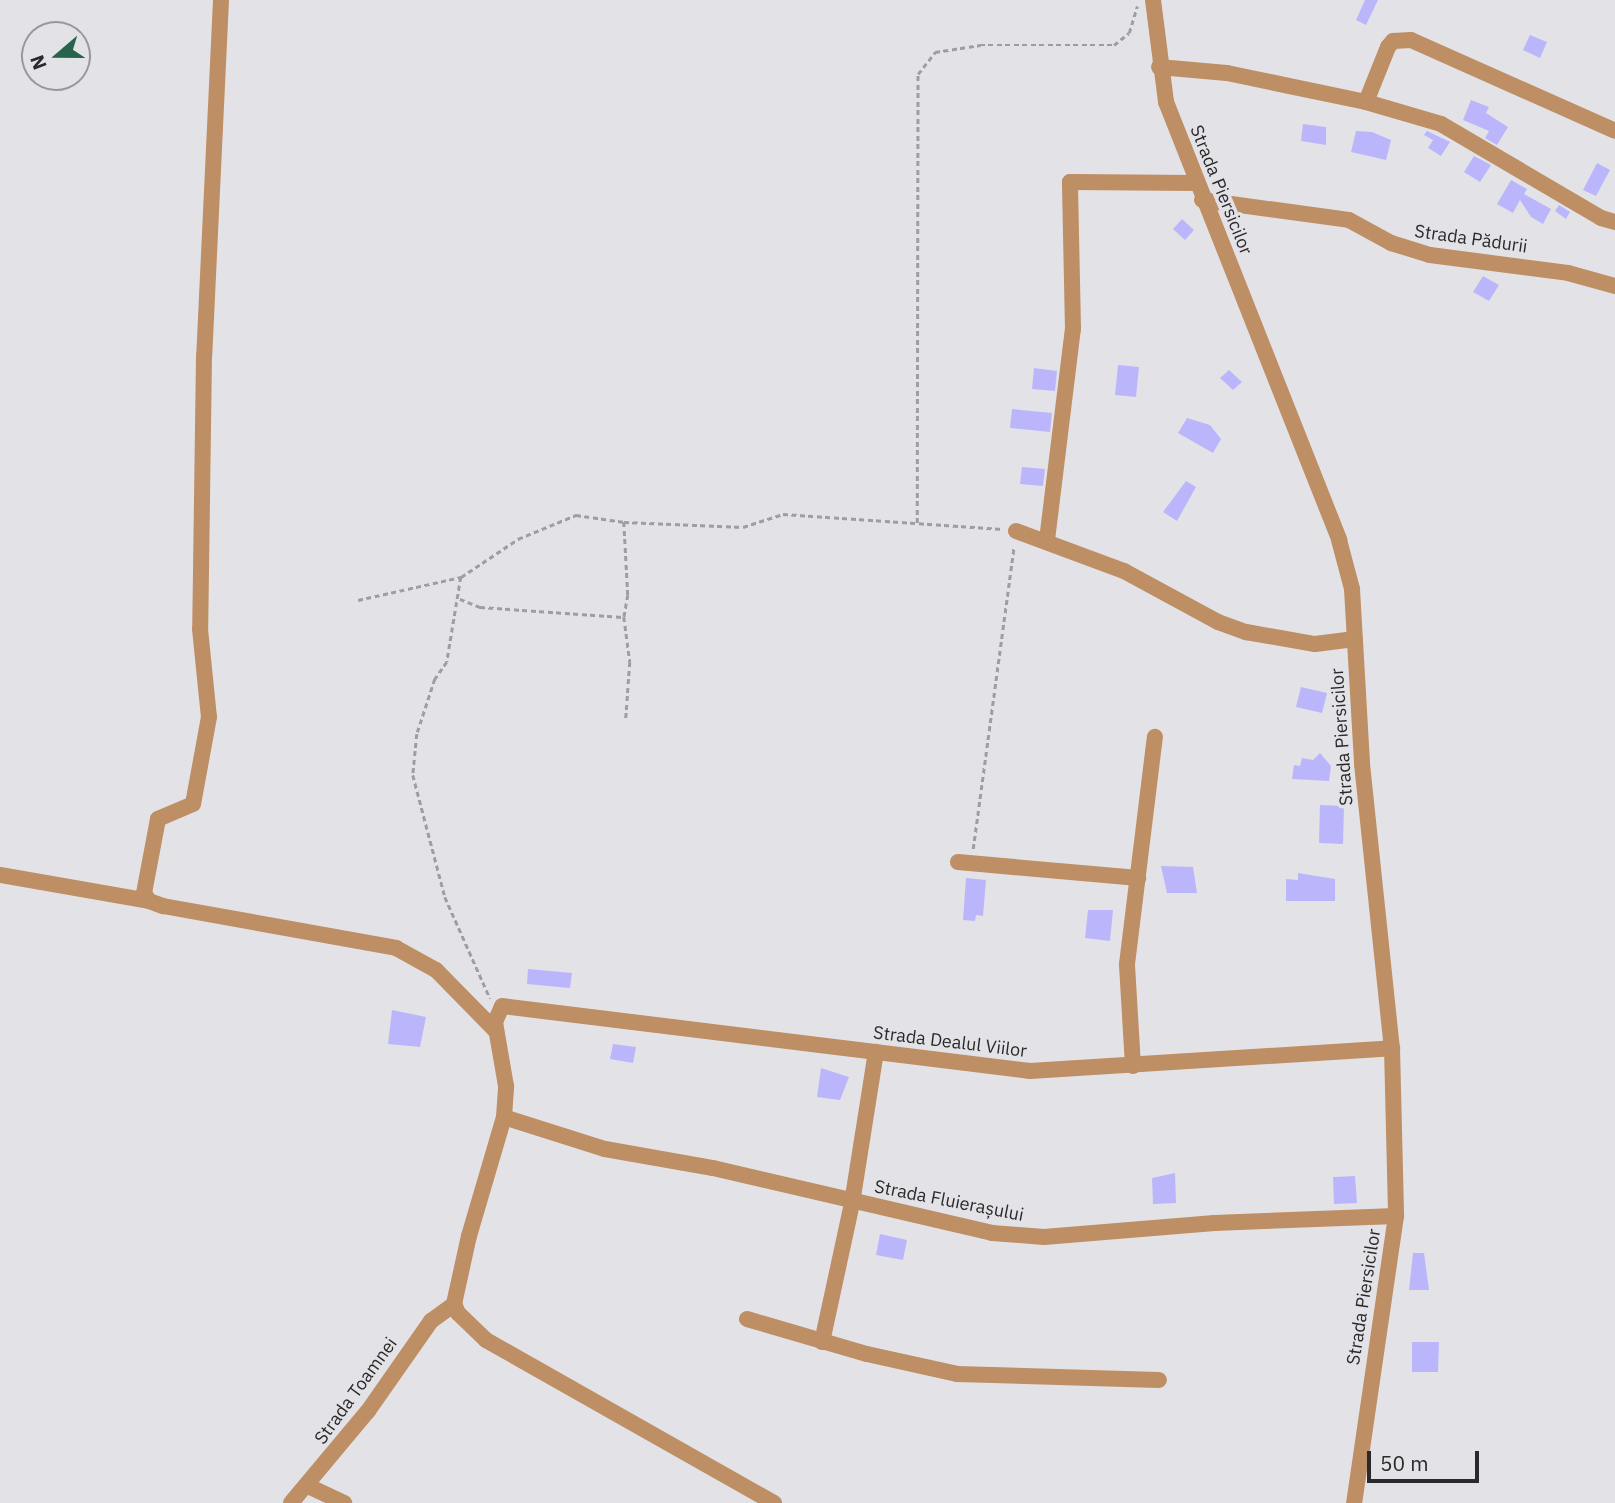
<!DOCTYPE html>
<html>
<head>
<meta charset="utf-8">
<style>
  body { margin:0 }
  #map { position:relative; width:1615px; height:1503px; overflow:hidden; background:#e3e3e7; font-family:"IBM Plex Sans",sans-serif }
  div>[style] { position:absolute }
  .building>* { inset:0; background:#bbb6fb }
  .path>* { height:2.5px; margin-top:-1.25px; transform-origin:0; background:repeating-linear-gradient(90deg,#9e9ea1 0 5px,transparent 0 8.5px) }
  .minor>* { height:16px; margin:-8px; padding:0 8px; transform-origin:8px; border-radius:8px; background:#be8e64 }
  span { translate:-50% -50%; white-space:nowrap; text-align:center; line-height:1.15; -webkit-text-stroke:7px #e3e3e7; paint-order:stroke }
  .street-label { font-size:18px; color:#2a2a2c }
  .north { position:absolute; left:21px; top:21px; width:70px; height:70px; box-sizing:border-box; background:#e3e3e7; border:2px solid #99999c; border-radius:50%; rotate:250deg; font-size:19px; font-weight:700; line-height:28px; text-align:center; color:#2a2a2c }
  .north::after { content:''; display:block; margin:auto; width:24px; height:32px; background:#28634e; clip-path:polygon(50% 0,100% 100%,50% 72%,0 100%) }
  .scale { position:absolute; left:1367px; top:1451px; width:112px; height:32px; box-sizing:border-box; border:4px solid #2a2a2c; border-top:0; padding-left:9px; font-size:21px; line-height:24px; white-space:nowrap; color:#2a2a2c; -webkit-text-stroke:5px #e3e3e7; paint-order:stroke }
</style>
</head>
<body>
<div id="map">
  <div class="building">
    <i style="clip-path:polygon(1365px 0,1378px 0,1366px 25px,1356px 20px)"></i>
    <i style="clip-path:polygon(1530px 35px,1547px 42px,1540px 58px,1523px 50px)"></i>
    <i style="clip-path:polygon(1471px 100px,1489px 107px,1486px 113px,1508px 127px,1497px 145px,1485px 138px,1489px 131px,1463px 120px)"></i>
    <i style="clip-path:polygon(1303px 124px,1326px 127px,1326px 145px,1301px 141px)"></i>
    <i style="clip-path:polygon(1356px 131px,1372px 132px,1391px 140px,1386px 160px,1351px 152px)"></i>
    <i style="clip-path:polygon(1427px 131px,1450px 142px,1441px 156px,1428px 148px,1433px 140px,1424px 135px)"></i>
    <i style="clip-path:polygon(1474px 156px,1491px 165px,1480px 182px,1464px 172px)"></i>
    <i style="clip-path:polygon(1597px 163px,1610px 170px,1596px 196px,1583px 190px)"></i>
    <i style="clip-path:polygon(1511px 180px,1527px 189px,1524px 194px,1551px 209px,1543px 224px,1531px 217px,1520px 200px,1513px 213px,1497px 204px)"></i>
    <i style="clip-path:polygon(1559px 205px,1570px 212px,1566px 219px,1555px 211px)"></i>
    <i style="clip-path:polygon(1182px 219px,1194px 230px,1185px 240px,1173px 229px)"></i>
    <i style="clip-path:polygon(1483px 276px,1499px 285px,1489px 301px,1473px 292px)"></i>
    <i style="clip-path:polygon(1118px 365px,1139px 367px,1136px 397px,1115px 395px)"></i>
    <i style="clip-path:polygon(1034px 368px,1057px 371px,1055px 391px,1032px 389px)"></i>
    <i style="clip-path:polygon(1229px 370px,1242px 382px,1233px 390px,1220px 378px)"></i>
    <i style="clip-path:polygon(1012px 409px,1052px 413px,1050px 432px,1010px 428px)"></i>
    <i style="clip-path:polygon(1187px 418px,1210px 425px,1221px 439px,1213px 453px,1178px 433px)"></i>
    <i style="clip-path:polygon(1022px 467px,1045px 469px,1043px 486px,1020px 484px)"></i>
    <i style="clip-path:polygon(1186px 481px,1196px 487px,1177px 521px,1163px 512px)"></i>
    <i style="clip-path:polygon(1301px 687px,1327px 693px,1322px 713px,1296px 707px)"></i>
    <i style="clip-path:polygon(1320px 753px,1331px 766px,1329px 781px,1292px 779px,1294px 765px,1300px 766px,1302px 758px,1313px 760px)"></i>
    <i style="clip-path:polygon(1320px 805px,1344px 806px,1343px 844px,1319px 843px)"></i>
    <i style="clip-path:polygon(1161px 866px,1193px 867px,1197px 893px,1167px 893px)"></i>
    <i style="clip-path:polygon(1298px 873px,1335px 879px,1335px 901px,1286px 901px,1286px 879px,1298px 880px)"></i>
    <i style="clip-path:polygon(966px 878px,986px 880px,983px 916px,976px 915px,975px 921px,963px 920px)"></i>
    <i style="clip-path:polygon(1088px 910px,1113px 910px,1110px 941px,1085px 938px)"></i>
    <i style="clip-path:polygon(528px 969px,572px 973px,570px 988px,527px 984px)"></i>
    <i style="clip-path:polygon(392px 1010px,426px 1017px,420px 1047px,388px 1044px)"></i>
    <i style="clip-path:polygon(613px 1044px,636px 1047px,633px 1063px,610px 1059px)"></i>
    <i style="clip-path:polygon(821px 1068px,849px 1077px,840px 1100px,817px 1097px)"></i>
    <i style="clip-path:polygon(1175px 1173px,1176px 1203px,1153px 1204px,1152px 1178px)"></i>
    <i style="clip-path:polygon(1355px 1176px,1357px 1203px,1334px 1204px,1333px 1177px)"></i>
    <i style="clip-path:polygon(880px 1234px,907px 1240px,903px 1260px,876px 1255px)"></i>
    <i style="clip-path:polygon(1413px 1253px,1424px 1253px,1429px 1290px,1409px 1290px)"></i>
    <i style="clip-path:polygon(1412px 1342px,1439px 1342px,1438px 1372px,1412px 1372px)"></i>
  </div>
  <div class="path">
    <i style="left:624px;top:522px;width:73px;rotate:86.9deg"></i>
    <i style="left:628px;top:595px;width:22px;rotate:100deg"></i>
    <i style="left:624px;top:617px;width:45px;rotate:82.4deg"></i>
    <i style="left:630px;top:662px;width:56px;rotate:94.1deg"></i>
    <i style="left:917px;top:523px;width:449px;rotate:-89.9deg"></i>
    <i style="left:918px;top:74px;width:28px;rotate:-52deg"></i>
    <i style="left:935px;top:52px;width:46px;rotate:-8.8deg"></i>
    <i style="left:980px;top:45px;width:134px"></i>
    <i style="left:1114px;top:45px;width:19px;rotate:-39deg"></i>
    <i style="left:1129px;top:33px;width:28px;rotate:-73deg"></i>
    <i style="left:461px;top:577px;width:86px;rotate:99.4deg"></i>
    <i style="left:447px;top:662px;width:21px;rotate:125deg"></i>
    <i style="left:435px;top:679px;width:58px;rotate:108.1deg"></i>
    <i style="left:417px;top:734px;width:41px;rotate:95.6deg"></i>
    <i style="left:413px;top:775px;width:126px;rotate:75.3deg"></i>
    <i style="left:445px;top:897px;width:111px;rotate:66deg"></i>
    <i style="left:460px;top:599px;width:22px;rotate:22deg"></i>
    <i style="left:480px;top:607px;width:143px;rotate:4deg"></i>
    <i style="left:358px;top:600px;width:106px;rotate:-12.6deg"></i>
    <i style="left:461px;top:577px;width:69px;rotate:-33.7deg"></i>
    <i style="left:518px;top:539px;width:63px;rotate:-22.5deg"></i>
    <i style="left:576px;top:515px;width:49px;rotate:8.3deg"></i>
    <i style="left:624px;top:522px;width:119px;rotate:2.4deg"></i>
    <i style="left:743px;top:527px;width:42px;rotate:-18deg"></i>
    <i style="left:783px;top:514px;width:220px;rotate:3.9deg"></i>
    <i style="left:973px;top:849px;width:305px;rotate:-82.3deg"></i>
  </div>
  <div class="minor">
    <i style="left:221px;top:0;width:356px;rotate:92.7deg"></i>
    <i style="left:204px;top:356px;width:273px;rotate:90.8deg"></i>
    <i style="left:200px;top:629px;width:88px;rotate:84.2deg"></i>
    <i style="left:209px;top:717px;width:88px;rotate:100.4deg"></i>
    <i style="left:193px;top:804px;width:38px;rotate:157deg"></i>
    <i style="left:158px;top:819px;width:75px;rotate:100.7deg"></i>
    <i style="left:144px;top:893px;width:9px;rotate:58deg"></i>
    <i style="left:149px;top:901px;width:15px;rotate:20deg"></i>
    <i style="left:163px;top:906px;width:237px;rotate:10.2deg"></i>
    <i style="left:396px;top:948px;width:46px;rotate:28.8deg"></i>
    <i style="left:436px;top:970px;width:86px;rotate:45.5deg"></i>
    <i style="left:1153px;top:0;width:103px;rotate:82.7deg"></i>
    <i style="left:1166px;top:102px;width:471px;rotate:68.4deg"></i>
    <i style="left:1339px;top:540px;width:51px;rotate:75.1deg"></i>
    <i style="left:1352px;top:589px;width:175px;rotate:86.7deg"></i>
    <i style="left:1362px;top:764px;width:286px;rotate:84deg"></i>
    <i style="left:1392px;top:1048px;width:168px;rotate:88.6deg"></i>
    <i style="left:1396px;top:1216px;width:290px;rotate:98.3deg"></i>
    <i style="left:1159px;top:67px;width:68px;rotate:5deg"></i>
    <i style="left:1227px;top:73px;width:142px;rotate:11.8deg"></i>
    <i style="left:1366px;top:102px;width:78px;rotate:16.3deg"></i>
    <i style="left:1441px;top:124px;width:186px;rotate:30.4deg"></i>
    <i style="left:1601px;top:218px;width:15px;rotate:16deg"></i>
    <i style="left:1366px;top:102px;width:59px;rotate:-68.2deg"></i>
    <i style="left:1388px;top:47px;width:8px;rotate:-50deg"></i>
    <i style="left:1393px;top:41px;width:18px;rotate:-3deg"></i>
    <i style="left:1411px;top:40px;width:223px;rotate:24deg"></i>
    <i style="left:1202px;top:200px;width:148px;rotate:7.7deg"></i>
    <i style="left:1349px;top:220px;width:48px;rotate:28.7deg"></i>
    <i style="left:1391px;top:243px;width:41px;rotate:17.1deg"></i>
    <i style="left:1430px;top:255px;width:139px;rotate:7.4deg"></i>
    <i style="left:1568px;top:273px;width:49px;rotate:15.5deg"></i>
    <i style="left:1016px;top:531px;width:115px;rotate:20.3deg"></i>
    <i style="left:1124px;top:571px;width:107px;rotate:28.5deg"></i>
    <i style="left:1218px;top:622px;width:30px;rotate:20deg"></i>
    <i style="left:1246px;top:632px;width:70px;rotate:9.9deg"></i>
    <i style="left:1315px;top:644px;width:40px;rotate:-7.1deg"></i>
    <i style="left:1047px;top:540px;width:213px;rotate:-83deg"></i>
    <i style="left:1073px;top:329px;width:147px;rotate:-91.2deg"></i>
    <i style="left:1070px;top:182px;width:126px;rotate:0.5deg"></i>
    <i style="left:958px;top:862px;width:181px;rotate:5.1deg"></i>
    <i style="left:0;top:875px;width:151px;rotate:9.9deg"></i>
    <i style="left:1133px;top:1066px;width:102px;rotate:-93.4deg"></i>
    <i style="left:1127px;top:964px;width:229px;rotate:-83deg"></i>
    <i style="left:504px;top:1117px;width:106px;rotate:17.6deg"></i>
    <i style="left:605px;top:1149px;width:110px;rotate:10deg"></i>
    <i style="left:713px;top:1168px;width:286px;rotate:13.1deg"></i>
    <i style="left:992px;top:1233px;width:52px;rotate:4.4deg"></i>
    <i style="left:1044px;top:1237px;width:171px;rotate:-4.7deg"></i>
    <i style="left:1214px;top:1223px;width:182px;rotate:-2.2deg"></i>
    <i style="left:747px;top:1319px;width:125px;rotate:16.3deg"></i>
    <i style="left:867px;top:1354px;width:92px;rotate:12.5deg"></i>
    <i style="left:957px;top:1374px;width:202px;rotate:1.7deg"></i>
    <i style="left:822px;top:1342px;width:142px;rotate:-77.8deg"></i>
    <i style="left:852px;top:1203px;width:153px;rotate:-81deg"></i>
    <i style="left:308px;top:1486px;width:40px;rotate:25deg"></i>
    <i style="left:291px;top:1503px;width:120px;rotate:-50.1deg"></i>
    <i style="left:368px;top:1411px;width:110px;rotate:-55deg"></i>
    <i style="left:431px;top:1321px;width:29px;rotate:-36deg"></i>
    <i style="left:774px;top:1503px;width:331px;rotate:-150.5deg"></i>
    <i style="left:486px;top:1340px;width:39px;rotate:-136deg"></i>
    <i style="left:458px;top:1313px;width:10px;rotate:-114deg"></i>
    <i style="left:454px;top:1304px;width:70px;rotate:-77.6deg"></i>
    <i style="left:469px;top:1236px;width:124px;rotate:-73.6deg"></i>
    <i style="left:504px;top:1117px;width:31px;rotate:-86deg"></i>
    <i style="left:506px;top:1086px;width:65px;rotate:-99.8deg"></i>
    <i style="left:495px;top:1022px;width:17px;rotate:-66deg"></i>
    <i style="left:502px;top:1006px;width:532px;rotate:7.02deg"></i>
    <i style="left:1030px;top:1071px;width:363px;rotate:-3.6deg"></i>
  </div>
  <div class="street-label">
    <span style="left:1221px;top:190px;rotate:68deg">Strada Piersicilor</span>
    <span style="left:1471px;top:239px;rotate:8deg">Strada Pădurii</span>
    <span style="left:1342px;top:737px;rotate:-94deg">Strada Piersicilor</span>
    <span style="left:950px;top:1042px;rotate:7deg">Strada Dealul Viilor</span>
    <span style="left:949px;top:1201px;rotate:11deg">Strada Fluierașului</span>
    <span style="left:1364px;top:1297px;rotate:-81deg">Strada Piersicilor</span>
    <span style="left:356px;top:1391px;rotate:-54deg">Strada Toamnei</span>
  </div>
  <div class="north">N</div>
  <div class="scale">50 m</div>
</div>
</body>
</html>
